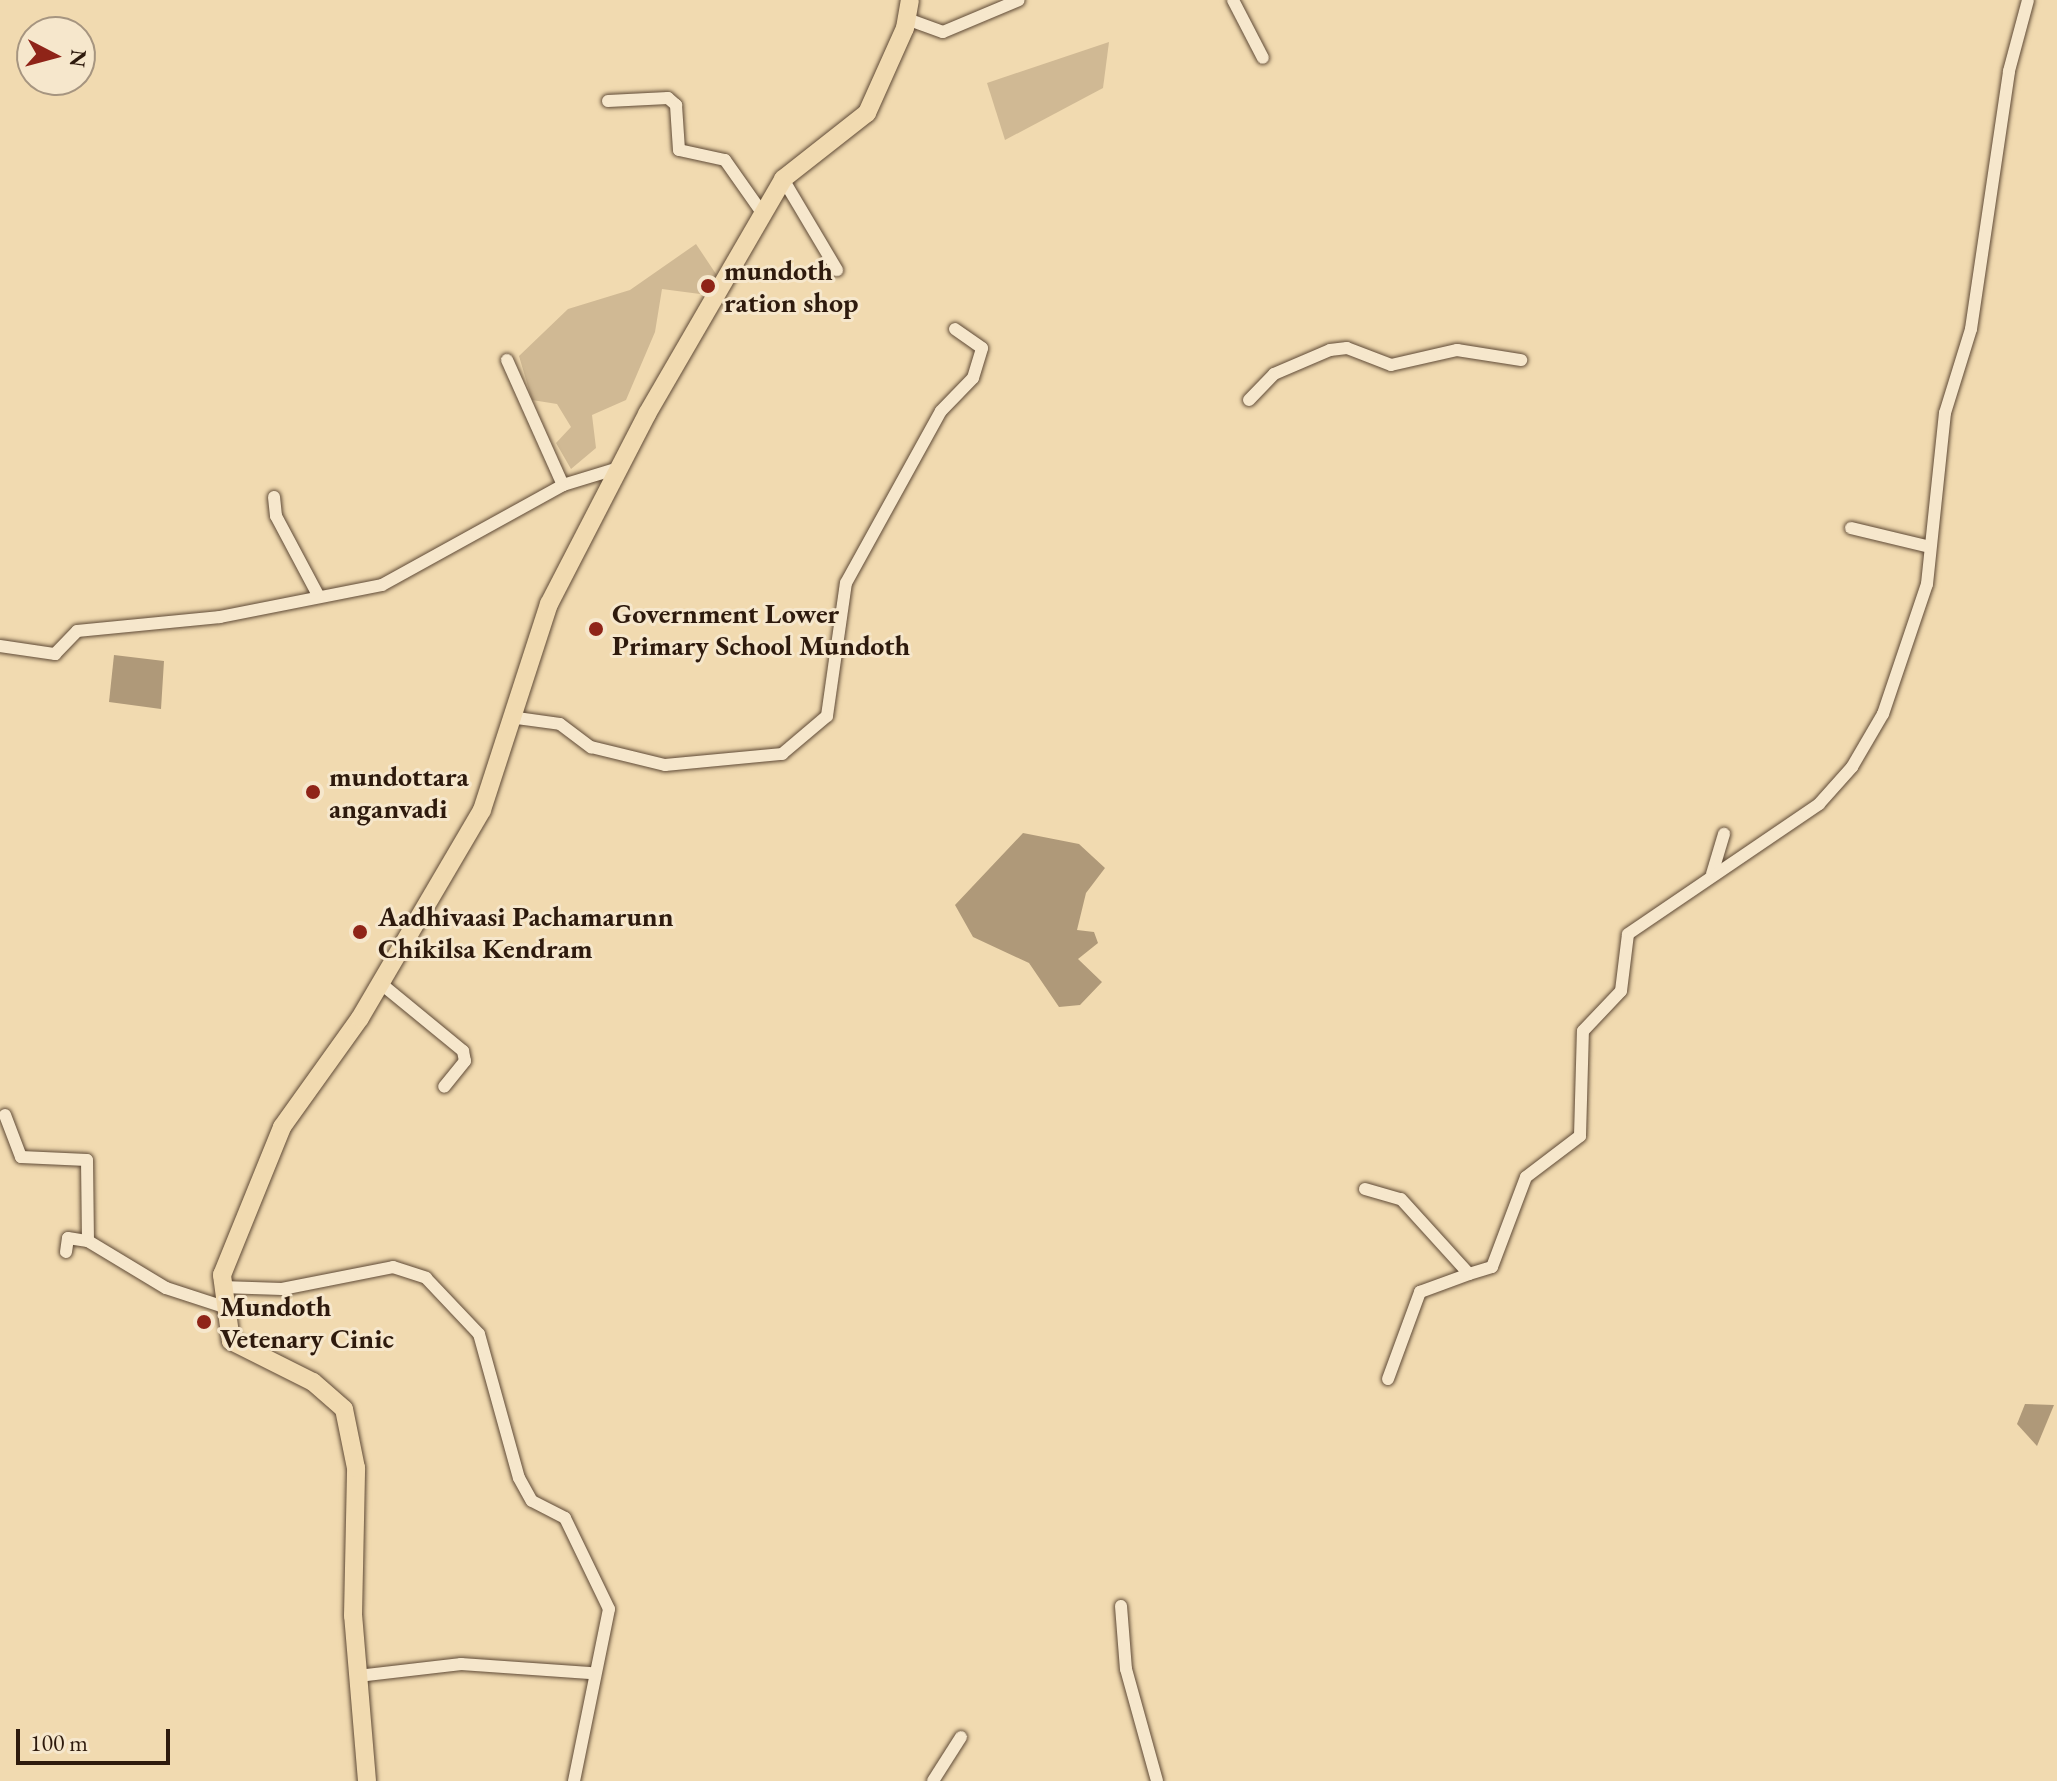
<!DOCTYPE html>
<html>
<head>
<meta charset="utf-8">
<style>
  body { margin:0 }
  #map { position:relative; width:2057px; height:1781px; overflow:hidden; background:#f1dab0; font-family:"EB Garamond",serif }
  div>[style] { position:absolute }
  .green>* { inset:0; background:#d0b994 }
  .water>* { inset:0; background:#af9979 }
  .roads { filter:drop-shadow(0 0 2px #5f4a36) drop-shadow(0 0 2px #5f4a36) }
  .minor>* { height:12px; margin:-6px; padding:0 6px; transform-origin:6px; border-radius:6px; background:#f6e7cc }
  .primary>* { height:18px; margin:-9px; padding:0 9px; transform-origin:9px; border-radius:9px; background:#f1dab0 }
  .dots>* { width:22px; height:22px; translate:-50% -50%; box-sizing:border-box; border:4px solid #f6e7cc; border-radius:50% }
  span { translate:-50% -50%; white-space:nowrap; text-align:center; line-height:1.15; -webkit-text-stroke:6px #f6e7cc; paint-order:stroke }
  .poi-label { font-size:28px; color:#2e1a0d; font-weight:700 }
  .left { translate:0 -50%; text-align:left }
  .north { position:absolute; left:16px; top:16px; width:80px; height:80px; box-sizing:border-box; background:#f6e7cc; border:2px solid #a69580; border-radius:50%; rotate:96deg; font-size:22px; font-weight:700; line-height:32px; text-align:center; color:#2e1a0d }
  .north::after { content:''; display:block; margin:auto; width:28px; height:36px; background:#8f2418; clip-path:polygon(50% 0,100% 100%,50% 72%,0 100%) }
  .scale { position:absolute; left:16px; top:1729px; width:154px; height:36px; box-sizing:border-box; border:4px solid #2e1a0d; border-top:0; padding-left:10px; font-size:24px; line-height:28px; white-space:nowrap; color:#2e1a0d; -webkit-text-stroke:6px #f6e7cc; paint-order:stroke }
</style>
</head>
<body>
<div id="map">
  <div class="green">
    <i style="clip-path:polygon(1109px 42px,1103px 88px,1005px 140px,987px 83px)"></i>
    <i style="clip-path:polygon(696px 244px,724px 286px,700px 294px,662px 289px,655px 332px,626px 400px,592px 415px,596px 448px,571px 469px,556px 443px,571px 427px,557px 404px,532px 400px,519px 356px,568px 309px,630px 290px)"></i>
  </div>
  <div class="water">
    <i style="clip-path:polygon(114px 655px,164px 661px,161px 709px,109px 702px)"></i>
    <i style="clip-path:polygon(1023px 833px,1079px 844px,1105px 868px,1086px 893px,1077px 930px,1094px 932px,1098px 943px,1078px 959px,1102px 982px,1080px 1005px,1059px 1007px,1029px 963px,973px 937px,955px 905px)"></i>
    <i style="clip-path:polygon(2025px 1404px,2054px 1405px,2037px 1446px,2017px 1424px)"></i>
  </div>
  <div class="roads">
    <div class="minor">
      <i style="left:1233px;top:0;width:65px;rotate:62.7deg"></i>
      <i style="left:907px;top:19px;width:38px;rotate:20deg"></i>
      <i style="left:943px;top:32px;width:82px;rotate:-22.8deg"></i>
      <i style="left:608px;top:101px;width:60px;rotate:-2.9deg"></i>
      <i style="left:668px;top:98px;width:11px;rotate:41deg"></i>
      <i style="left:676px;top:105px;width:45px;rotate:86.2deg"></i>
      <i style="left:679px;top:150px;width:47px;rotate:12.3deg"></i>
      <i style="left:725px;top:160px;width:66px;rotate:54.9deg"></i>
      <i style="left:783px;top:179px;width:106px;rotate:59.3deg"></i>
      <i style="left:507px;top:360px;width:137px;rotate:65.9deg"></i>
      <i style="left:1249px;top:400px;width:36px;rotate:-46deg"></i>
      <i style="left:1274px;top:374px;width:61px;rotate:-23.2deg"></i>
      <i style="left:1330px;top:350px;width:17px;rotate:-7deg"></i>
      <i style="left:1347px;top:348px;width:47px;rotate:21.1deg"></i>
      <i style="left:1391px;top:365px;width:68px;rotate:-12.8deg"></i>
      <i style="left:1457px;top:350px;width:65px;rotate:8.9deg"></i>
      <i style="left:274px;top:497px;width:19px;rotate:84deg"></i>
      <i style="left:276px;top:516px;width:89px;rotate:62deg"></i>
      <i style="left:1851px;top:528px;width:77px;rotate:13.5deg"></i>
      <i style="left:0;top:646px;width:56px;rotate:8.3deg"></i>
      <i style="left:55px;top:654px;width:32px;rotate:-46deg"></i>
      <i style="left:77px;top:631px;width:144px;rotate:-5.6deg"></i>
      <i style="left:220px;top:617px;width:165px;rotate:-11.2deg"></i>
      <i style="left:382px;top:585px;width:207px;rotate:-28.9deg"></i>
      <i style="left:563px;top:485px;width:59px;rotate:-16.9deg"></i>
      <i style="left:517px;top:718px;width:43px;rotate:7.9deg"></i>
      <i style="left:560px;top:724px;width:39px;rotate:37deg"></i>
      <i style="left:591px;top:747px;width:76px;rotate:13.7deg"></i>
      <i style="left:665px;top:765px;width:118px;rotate:-5.4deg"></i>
      <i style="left:782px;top:754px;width:59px;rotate:-40.2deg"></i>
      <i style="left:827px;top:716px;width:134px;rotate:-81.9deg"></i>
      <i style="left:846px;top:583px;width:196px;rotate:-61.1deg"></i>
      <i style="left:941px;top:411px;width:46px;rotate:-45.9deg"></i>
      <i style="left:973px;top:378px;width:31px;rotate:-73deg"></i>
      <i style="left:982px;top:348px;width:33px;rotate:-145deg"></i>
      <i style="left:1712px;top:874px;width:42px;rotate:-73.3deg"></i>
      <i style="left:379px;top:982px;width:109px;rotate:39.4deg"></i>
      <i style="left:463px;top:1051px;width:10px;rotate:79deg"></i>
      <i style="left:465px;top:1061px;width:33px;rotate:129deg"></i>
      <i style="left:5px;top:1115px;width:45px;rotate:69.1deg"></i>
      <i style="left:21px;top:1157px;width:66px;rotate:2.6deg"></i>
      <i style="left:87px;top:1160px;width:81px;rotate:89.3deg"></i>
      <i style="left:88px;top:1241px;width:91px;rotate:31.1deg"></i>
      <i style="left:166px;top:1288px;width:58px;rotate:18.1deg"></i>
      <i style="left:1365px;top:1189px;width:37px;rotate:16deg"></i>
      <i style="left:1401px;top:1199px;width:101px;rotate:47.8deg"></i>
      <i style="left:1469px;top:1274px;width:24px;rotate:-17deg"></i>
      <i style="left:1492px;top:1267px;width:96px;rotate:-69.3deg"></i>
      <i style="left:1526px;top:1177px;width:68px;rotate:-37.2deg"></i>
      <i style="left:1580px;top:1136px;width:105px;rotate:-88.4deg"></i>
      <i style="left:1583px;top:1031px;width:55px;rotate:-46.5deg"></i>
      <i style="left:1621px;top:991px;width:57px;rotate:-83deg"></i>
      <i style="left:1628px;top:934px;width:231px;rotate:-34.2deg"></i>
      <i style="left:1819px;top:804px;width:50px;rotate:-48.3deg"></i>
      <i style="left:1852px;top:767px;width:61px;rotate:-59.7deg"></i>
      <i style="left:1883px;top:714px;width:137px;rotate:-71.3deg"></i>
      <i style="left:1927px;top:584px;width:172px;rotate:-84deg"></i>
      <i style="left:1945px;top:413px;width:88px;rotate:-72.8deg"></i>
      <i style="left:1971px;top:329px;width:261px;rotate:-81.6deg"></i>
      <i style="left:2009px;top:71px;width:73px;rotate:-75deg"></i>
      <i style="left:66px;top:1252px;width:14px;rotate:-82deg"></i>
      <i style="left:68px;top:1238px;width:20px;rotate:9deg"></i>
      <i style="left:222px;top:1287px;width:60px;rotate:1.9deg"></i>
      <i style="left:282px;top:1289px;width:113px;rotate:-11.2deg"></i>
      <i style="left:393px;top:1267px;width:35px;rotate:18deg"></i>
      <i style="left:426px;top:1278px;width:77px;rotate:46.6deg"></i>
      <i style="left:479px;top:1334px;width:149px;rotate:74.5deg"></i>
      <i style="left:519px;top:1478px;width:26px;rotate:61deg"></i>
      <i style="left:532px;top:1501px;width:37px;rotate:27deg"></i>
      <i style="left:565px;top:1518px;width:101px;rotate:64.2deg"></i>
      <i style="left:609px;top:1609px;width:176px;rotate:101.5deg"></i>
      <i style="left:1388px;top:1379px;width:93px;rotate:-69.8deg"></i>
      <i style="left:1420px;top:1292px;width:52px;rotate:-20.2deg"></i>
      <i style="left:1121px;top:1606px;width:63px;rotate:85.5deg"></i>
      <i style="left:1126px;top:1669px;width:116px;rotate:74.5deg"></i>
      <i style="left:358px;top:1676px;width:104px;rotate:-6.6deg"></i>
      <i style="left:461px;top:1664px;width:129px;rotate:4deg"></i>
      <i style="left:933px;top:1781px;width:52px;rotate:-57.5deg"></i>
    </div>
    <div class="primary">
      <i style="left:367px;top:1781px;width:166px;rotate:-94.8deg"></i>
      <i style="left:353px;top:1616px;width:148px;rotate:-88.8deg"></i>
      <i style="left:356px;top:1468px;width:60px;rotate:-101.5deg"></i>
      <i style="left:344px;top:1409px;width:41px;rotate:-138.9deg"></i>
      <i style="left:313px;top:1382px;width:92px;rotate:-153.4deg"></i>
      <i style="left:231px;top:1341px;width:67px;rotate:-97.8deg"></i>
      <i style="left:222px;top:1275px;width:160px;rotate:-67.9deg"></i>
      <i style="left:282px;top:1127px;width:134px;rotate:-54.4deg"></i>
      <i style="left:360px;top:1018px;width:241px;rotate:-59.6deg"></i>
      <i style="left:482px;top:810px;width:217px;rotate:-72deg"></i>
      <i style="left:549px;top:604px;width:214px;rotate:-62.7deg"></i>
      <i style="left:647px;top:414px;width:272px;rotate:-59.9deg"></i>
      <i style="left:783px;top:179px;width:107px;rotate:-38.2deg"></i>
      <i style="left:867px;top:113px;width:93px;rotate:-65.9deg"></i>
      <i style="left:905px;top:28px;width:28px;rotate:-80deg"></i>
    </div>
  </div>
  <div class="dots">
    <i style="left:708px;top:286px;background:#8f2418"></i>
    <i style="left:596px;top:629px;background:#8f2418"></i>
    <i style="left:313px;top:792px;background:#8f2418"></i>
    <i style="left:360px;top:932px;background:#8f2418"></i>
    <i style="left:204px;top:1322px;background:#8f2418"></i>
  </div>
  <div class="poi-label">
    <span class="left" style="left:724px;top:286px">mundoth<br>ration shop</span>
    <span class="left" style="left:612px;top:629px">Government Lower<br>Primary School Mundoth</span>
    <span class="left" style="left:329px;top:792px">mundottara<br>anganvadi</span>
    <span class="left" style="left:378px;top:932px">Aadhivaasi Pachamarunn<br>Chikilsa Kendram</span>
    <span class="left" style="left:220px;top:1322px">Mundoth<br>Vetenary Cinic</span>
  </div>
  <div class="north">N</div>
  <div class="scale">100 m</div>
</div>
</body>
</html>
